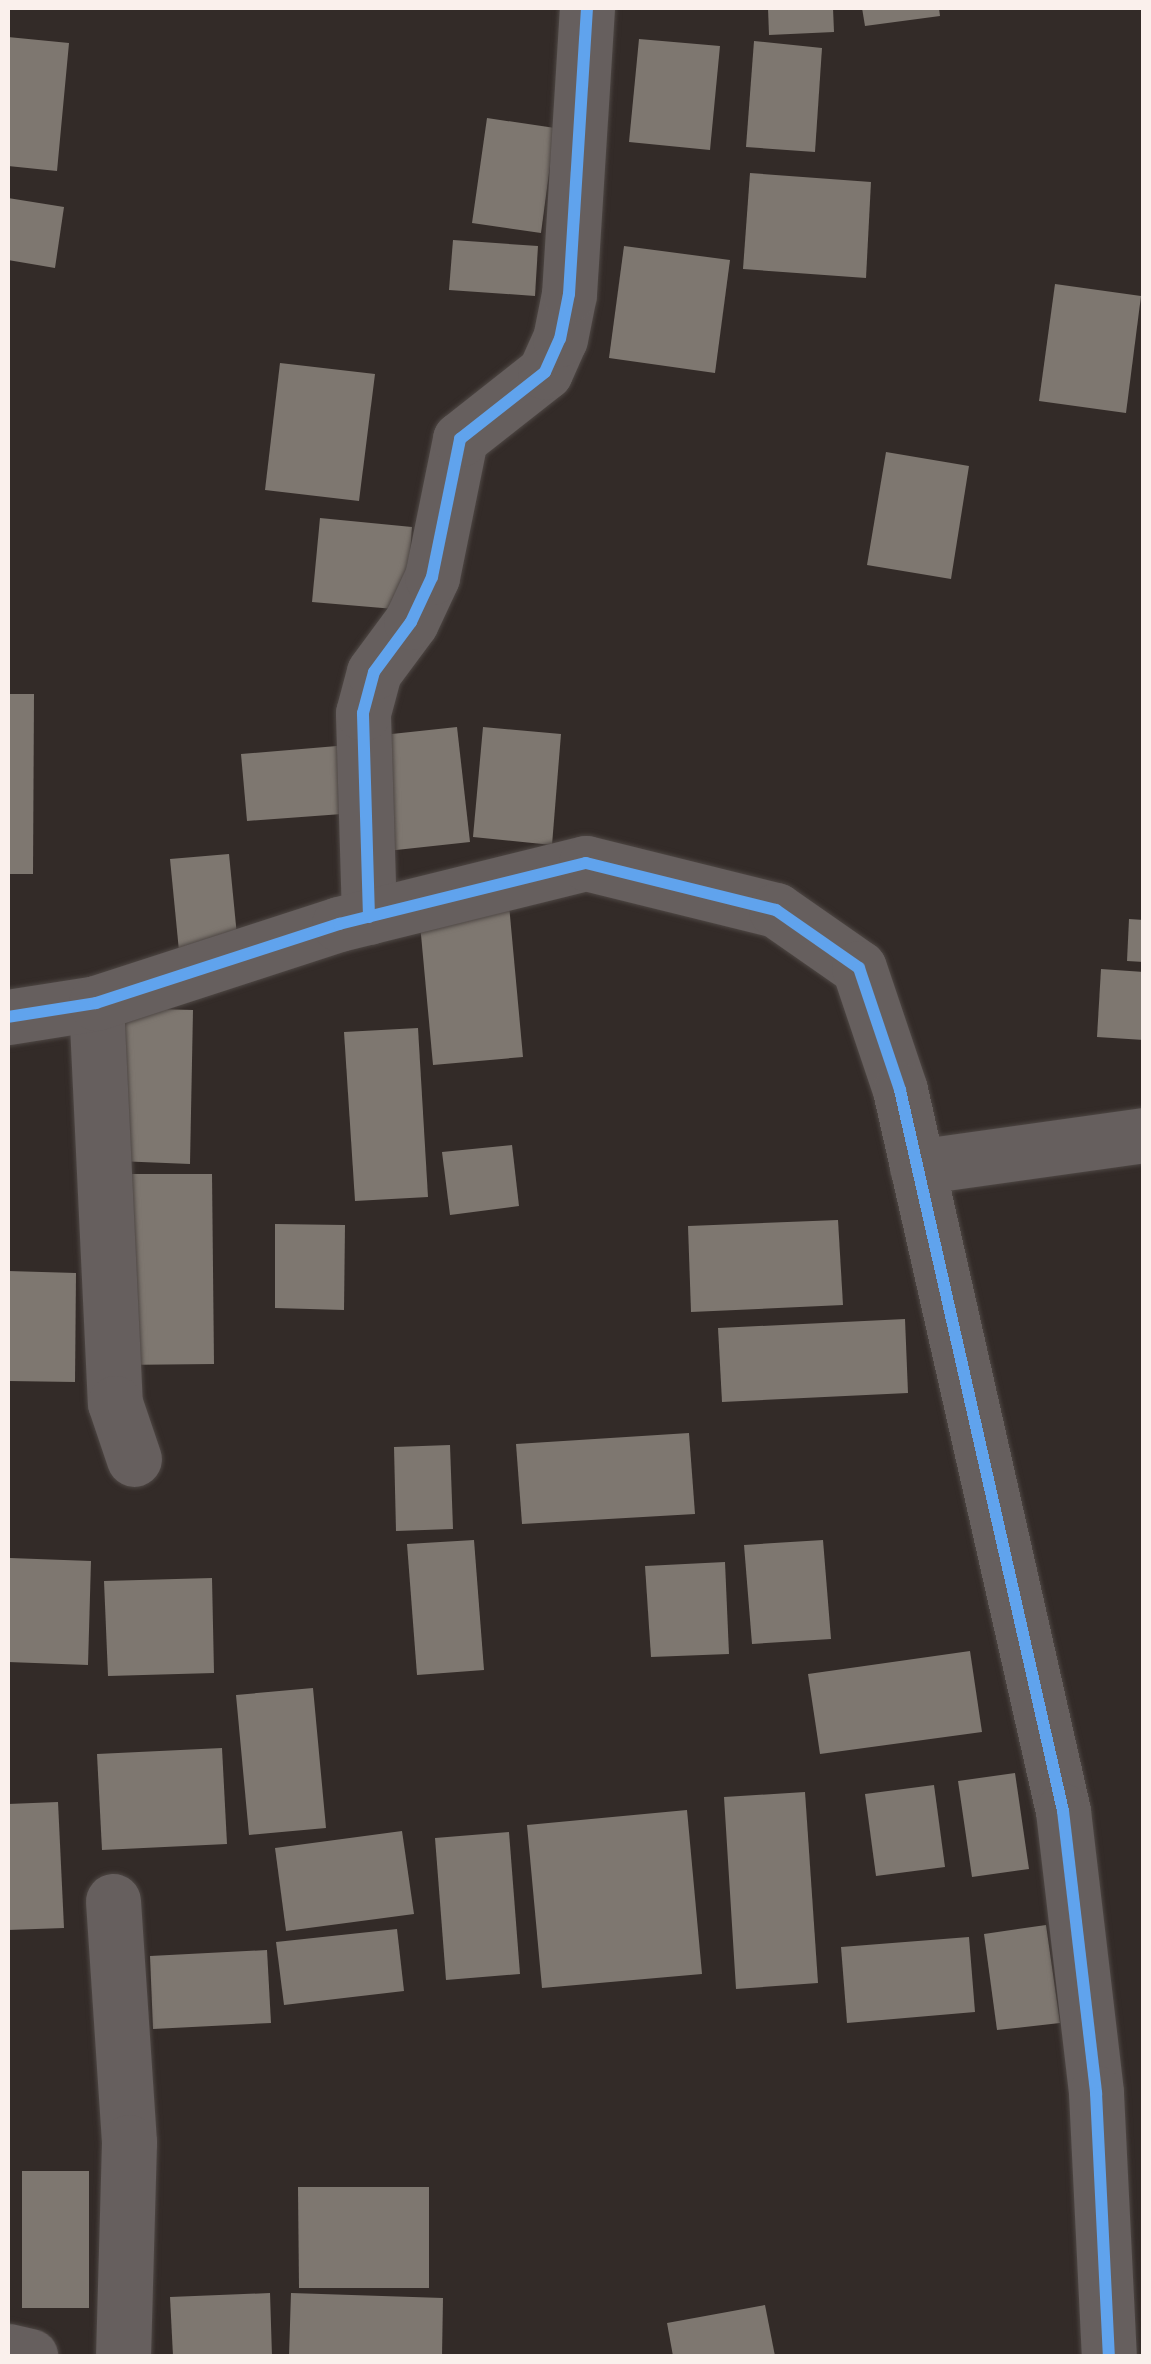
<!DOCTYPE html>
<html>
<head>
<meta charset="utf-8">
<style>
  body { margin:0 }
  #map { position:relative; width:1151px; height:2364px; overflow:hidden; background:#332b28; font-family:Raleway,sans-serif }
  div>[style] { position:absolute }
  .building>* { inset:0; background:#7e7770 }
  .roads { filter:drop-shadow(0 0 2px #4e4744) drop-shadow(0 0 2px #4e4744) }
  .minor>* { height:55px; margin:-27.5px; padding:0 27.5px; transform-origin:27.5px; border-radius:27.5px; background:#665f5e }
  .tertiary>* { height:55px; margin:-27.5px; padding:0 27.5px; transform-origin:27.5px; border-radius:27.5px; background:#665f5e }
  .cycleway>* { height:12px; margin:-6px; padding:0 6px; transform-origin:6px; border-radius:6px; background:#60a3ed }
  span { translate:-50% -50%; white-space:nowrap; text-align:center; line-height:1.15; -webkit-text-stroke:10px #1b1411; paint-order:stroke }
  .frame { position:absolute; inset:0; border:10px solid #faf0ec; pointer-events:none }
</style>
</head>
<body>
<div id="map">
  <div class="building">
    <i style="clip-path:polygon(768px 8px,833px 8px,834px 32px,769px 35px)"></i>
    <i style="clip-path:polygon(862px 8px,939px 8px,940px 16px,865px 26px)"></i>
    <i style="clip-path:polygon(8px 37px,69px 43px,57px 171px,8px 166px)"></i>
    <i style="clip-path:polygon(639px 39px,720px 46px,710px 150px,629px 142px)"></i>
    <i style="clip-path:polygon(754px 41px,822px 48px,815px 152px,746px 147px)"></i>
    <i style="clip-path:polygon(487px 118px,555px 128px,541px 233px,472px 223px)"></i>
    <i style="clip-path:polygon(750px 173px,871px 182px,866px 278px,743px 269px)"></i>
    <i style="clip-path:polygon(8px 198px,64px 207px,55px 268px,8px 260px)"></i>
    <i style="clip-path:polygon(453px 240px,538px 246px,535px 296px,449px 290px)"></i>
    <i style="clip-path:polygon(624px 246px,730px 260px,715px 373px,609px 358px)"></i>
    <i style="clip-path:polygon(1055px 284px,1141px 296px,1126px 413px,1039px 401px)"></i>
    <i style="clip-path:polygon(280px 363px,375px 374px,359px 501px,265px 490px)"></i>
    <i style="clip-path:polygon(886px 452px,969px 466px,951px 579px,867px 565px)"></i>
    <i style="clip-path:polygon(320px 518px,412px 527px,406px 610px,312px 602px)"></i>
    <i style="clip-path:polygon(8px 694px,34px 694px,33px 874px,8px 874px)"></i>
    <i style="clip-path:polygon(457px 727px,470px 842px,387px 851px,373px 736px)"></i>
    <i style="clip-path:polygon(483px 727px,561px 734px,552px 845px,473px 837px)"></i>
    <i style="clip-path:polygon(337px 746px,342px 814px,247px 821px,241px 754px)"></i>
    <i style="clip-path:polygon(229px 854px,238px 946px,179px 951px,170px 859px)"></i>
    <i style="clip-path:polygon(509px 905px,523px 1057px,433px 1065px,419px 913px)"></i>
    <i style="clip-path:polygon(1129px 919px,1144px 920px,1144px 962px,1127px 961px)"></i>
    <i style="clip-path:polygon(1101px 969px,1144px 972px,1144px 1040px,1097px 1037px)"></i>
    <i style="clip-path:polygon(120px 1008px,193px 1010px,190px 1164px,117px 1161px)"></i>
    <i style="clip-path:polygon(418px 1028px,428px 1197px,355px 1201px,344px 1032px)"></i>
    <i style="clip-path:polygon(512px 1145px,519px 1206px,450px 1215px,442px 1152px)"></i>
    <i style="clip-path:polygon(117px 1174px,212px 1174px,214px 1364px,118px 1365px)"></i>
    <i style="clip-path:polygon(838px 1220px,843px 1305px,691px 1312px,688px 1226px)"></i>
    <i style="clip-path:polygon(275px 1224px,345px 1225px,344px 1310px,275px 1308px)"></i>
    <i style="clip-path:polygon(8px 1271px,76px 1273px,75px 1382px,8px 1381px)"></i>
    <i style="clip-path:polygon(905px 1319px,908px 1393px,722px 1402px,718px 1328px)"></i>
    <i style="clip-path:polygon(689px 1433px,695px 1514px,522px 1524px,516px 1444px)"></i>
    <i style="clip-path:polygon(450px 1445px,453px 1529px,396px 1531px,394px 1447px)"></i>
    <i style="clip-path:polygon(474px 1540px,484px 1670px,417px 1675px,407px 1544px)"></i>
    <i style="clip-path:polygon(823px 1540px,831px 1639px,752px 1644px,744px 1545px)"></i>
    <i style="clip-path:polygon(10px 1558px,91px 1561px,88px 1665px,8px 1662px)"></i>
    <i style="clip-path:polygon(725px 1562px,729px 1654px,651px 1657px,645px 1566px)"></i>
    <i style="clip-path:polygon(212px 1578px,214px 1673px,108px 1676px,104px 1581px)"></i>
    <i style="clip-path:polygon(970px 1651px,982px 1732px,820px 1754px,808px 1674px)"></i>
    <i style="clip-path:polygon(313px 1688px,326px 1828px,249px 1835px,236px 1695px)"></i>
    <i style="clip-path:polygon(222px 1748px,227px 1844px,102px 1850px,97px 1754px)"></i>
    <i style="clip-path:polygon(1015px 1773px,1029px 1869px,972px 1877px,958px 1781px)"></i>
    <i style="clip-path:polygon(934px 1785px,945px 1867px,876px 1876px,865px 1794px)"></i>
    <i style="clip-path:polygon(805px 1792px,818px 1983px,736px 1989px,724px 1797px)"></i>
    <i style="clip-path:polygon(58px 1802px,64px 1928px,8px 1930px,8px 1804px)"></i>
    <i style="clip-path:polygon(687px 1810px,702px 1974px,542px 1988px,527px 1825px)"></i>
    <i style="clip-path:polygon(402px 1831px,414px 1914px,286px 1931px,275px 1848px)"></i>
    <i style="clip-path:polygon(509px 1832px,520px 1974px,446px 1980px,435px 1838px)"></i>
    <i style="clip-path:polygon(1046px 1925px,1060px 2023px,997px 2030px,984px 1934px)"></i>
    <i style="clip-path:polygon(397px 1929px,404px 1991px,284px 2005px,276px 1942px)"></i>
    <i style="clip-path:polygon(969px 1937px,975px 2012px,847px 2023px,841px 1947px)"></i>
    <i style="clip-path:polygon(267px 1950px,271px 2023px,153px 2029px,150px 1956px)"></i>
    <i style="clip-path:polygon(22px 2171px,89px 2171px,89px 2308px,22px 2308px)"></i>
    <i style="clip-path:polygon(298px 2187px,429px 2187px,429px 2288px,299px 2288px)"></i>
    <i style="clip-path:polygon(270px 2293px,272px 2356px,173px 2356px,170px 2297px)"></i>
    <i style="clip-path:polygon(291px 2293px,443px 2298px,442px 2356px,289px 2356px)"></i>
    <i style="clip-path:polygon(765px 2305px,775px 2356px,673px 2356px,667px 2323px)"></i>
  </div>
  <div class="roads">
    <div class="minor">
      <i style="left:369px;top:917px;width:204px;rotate:-91.7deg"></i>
      <i style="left:363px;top:713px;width:42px;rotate:-75deg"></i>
      <i style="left:374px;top:672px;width:62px;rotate:-53.5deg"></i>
      <i style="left:411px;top:622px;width:50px;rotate:-65deg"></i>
      <i style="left:432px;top:577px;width:141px;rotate:-78.5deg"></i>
      <i style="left:460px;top:439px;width:108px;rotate:-38.2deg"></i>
      <i style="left:545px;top:372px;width:36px;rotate:-66deg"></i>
      <i style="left:560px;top:339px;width:46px;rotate:-78.7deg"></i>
      <i style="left:569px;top:294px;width:287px;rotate:-86.4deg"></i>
      <i style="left:96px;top:1003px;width:400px;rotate:87.3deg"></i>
      <i style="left:115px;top:1403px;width:59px;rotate:71.3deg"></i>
      <i style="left:917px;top:1167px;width:229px;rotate:-8deg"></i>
      <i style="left:113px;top:1901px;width:242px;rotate:86.2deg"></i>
      <i style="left:129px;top:2142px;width:214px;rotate:91.6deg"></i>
      <i style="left:8px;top:2351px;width:23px;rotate:13deg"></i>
    </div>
    <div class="tertiary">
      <i style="left:8px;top:1017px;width:89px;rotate:-9deg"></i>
      <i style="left:96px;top:1003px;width:256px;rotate:-18deg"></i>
      <i style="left:339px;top:924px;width:254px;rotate:-13.9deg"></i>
      <i style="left:586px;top:863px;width:196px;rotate:13.9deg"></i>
      <i style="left:776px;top:910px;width:101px;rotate:34.9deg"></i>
      <i style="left:859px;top:968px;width:129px;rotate:71.4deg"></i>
      <i style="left:900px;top:1090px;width:739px;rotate:77.26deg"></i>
      <i style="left:1063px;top:1811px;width:284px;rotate:83.3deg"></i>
      <i style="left:1096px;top:2093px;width:263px;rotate:87.2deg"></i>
    </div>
  </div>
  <div class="cycleway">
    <i style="left:369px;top:917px;width:204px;rotate:-91.7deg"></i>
    <i style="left:363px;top:713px;width:42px;rotate:-75deg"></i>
    <i style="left:374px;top:672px;width:62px;rotate:-53.5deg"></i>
    <i style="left:411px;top:622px;width:50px;rotate:-65deg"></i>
    <i style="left:432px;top:577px;width:141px;rotate:-78.5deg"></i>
    <i style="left:460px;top:439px;width:108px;rotate:-38.2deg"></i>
    <i style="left:545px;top:372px;width:36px;rotate:-66deg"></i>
    <i style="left:560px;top:339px;width:46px;rotate:-78.7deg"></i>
    <i style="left:569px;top:294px;width:287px;rotate:-86.4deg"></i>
    <i style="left:8px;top:1017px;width:89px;rotate:-9deg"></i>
    <i style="left:96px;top:1003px;width:256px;rotate:-18deg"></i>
    <i style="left:339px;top:924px;width:254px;rotate:-13.9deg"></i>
    <i style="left:586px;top:863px;width:196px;rotate:13.9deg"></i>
    <i style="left:776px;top:910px;width:101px;rotate:34.9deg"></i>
    <i style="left:859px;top:968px;width:129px;rotate:71.4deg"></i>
    <i style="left:900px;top:1090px;width:739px;rotate:77.26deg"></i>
    <i style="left:1063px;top:1811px;width:284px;rotate:83.3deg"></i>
    <i style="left:1096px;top:2093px;width:263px;rotate:87.2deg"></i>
  </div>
  <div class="frame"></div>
</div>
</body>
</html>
